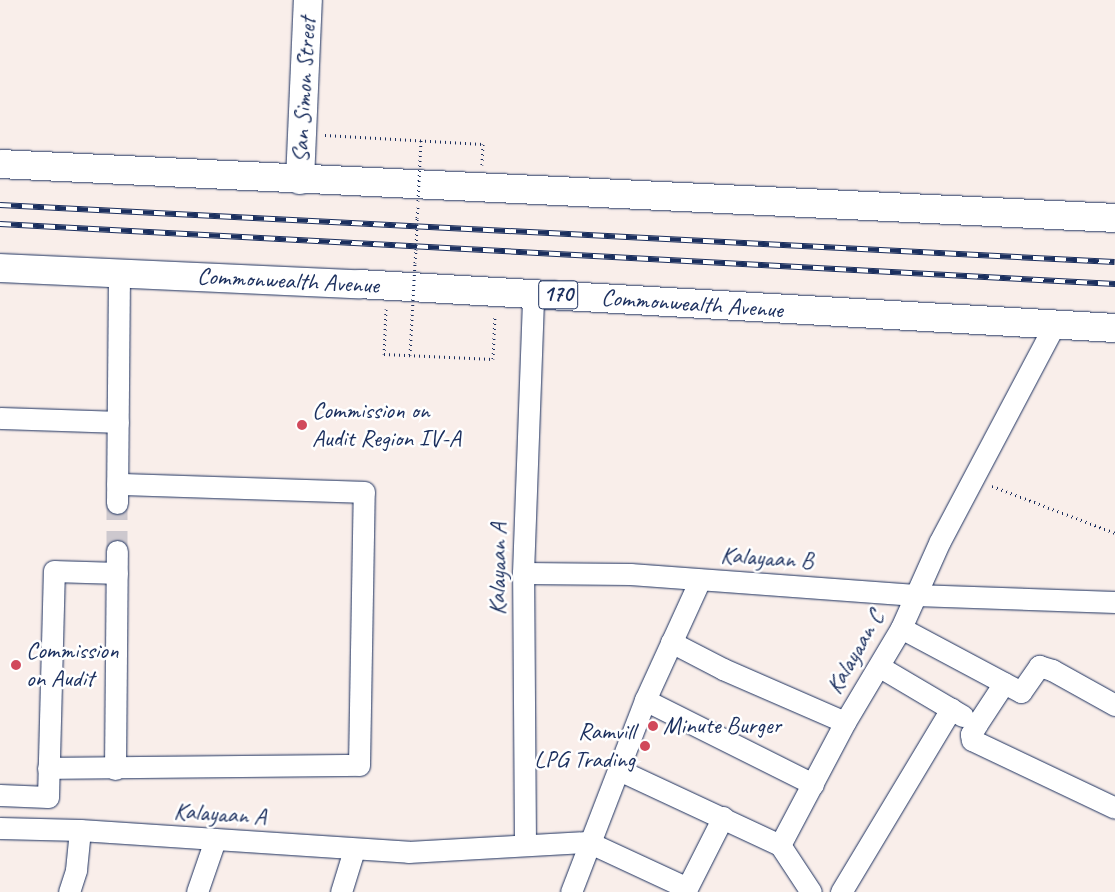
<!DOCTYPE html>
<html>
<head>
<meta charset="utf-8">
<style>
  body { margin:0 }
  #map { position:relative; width:1115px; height:892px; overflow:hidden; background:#f9eeea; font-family:Caveat,sans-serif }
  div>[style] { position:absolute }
  .minor-tunnel>* { height:21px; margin-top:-10.5px; transform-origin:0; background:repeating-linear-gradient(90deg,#cdc8ce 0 21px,transparent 0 32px) }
  .path>* { height:3px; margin-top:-1.5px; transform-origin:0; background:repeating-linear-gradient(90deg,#1b2f5e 0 1px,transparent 0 5px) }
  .roads { filter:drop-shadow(0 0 1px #1b2f5e) drop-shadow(0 0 1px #1b2f5e) }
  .minor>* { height:21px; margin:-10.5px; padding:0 10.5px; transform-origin:10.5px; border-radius:10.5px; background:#fff }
  .major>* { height:28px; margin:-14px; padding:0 14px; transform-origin:14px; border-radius:14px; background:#fff }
  .rail>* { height:5.5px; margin-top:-2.75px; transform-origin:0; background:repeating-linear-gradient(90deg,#fff 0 11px,#1b2f5e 0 22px); box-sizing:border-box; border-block:1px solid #1b2f5e }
  .path-bridge>* { height:3px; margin-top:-1.5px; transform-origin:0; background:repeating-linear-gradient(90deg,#1b2f5e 0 1px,transparent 0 5px) }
  .dots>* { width:14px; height:14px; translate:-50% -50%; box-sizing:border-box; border:2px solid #fff; border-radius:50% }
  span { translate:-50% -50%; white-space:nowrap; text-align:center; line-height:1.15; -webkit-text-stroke:5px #fff; paint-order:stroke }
  .shield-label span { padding:1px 4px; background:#fff; border:1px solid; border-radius:4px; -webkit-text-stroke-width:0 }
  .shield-label { font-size:22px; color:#1b2f5e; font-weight:700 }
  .street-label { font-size:24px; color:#1b2f5e }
  .poi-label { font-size:24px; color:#1b2f5e }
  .left { translate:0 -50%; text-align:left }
  .right { translate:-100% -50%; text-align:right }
</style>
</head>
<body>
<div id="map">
  <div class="minor-tunnel">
    <i style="left:117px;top:551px;width:48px;rotate:-90deg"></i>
  </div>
  <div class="path">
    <i style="left:325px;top:135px;width:158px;rotate:3.3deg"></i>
    <i style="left:483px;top:144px;width:21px;rotate:93deg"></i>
    <i style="left:417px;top:218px;width:11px;rotate:-85deg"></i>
    <i style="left:415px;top:263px;width:13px;rotate:-86deg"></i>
    <i style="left:386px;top:309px;width:45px;rotate:92.5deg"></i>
    <i style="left:384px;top:354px;width:109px;rotate:2.6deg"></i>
    <i style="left:493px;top:359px;width:44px;rotate:-87.4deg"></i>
    <i style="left:992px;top:486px;width:132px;rotate:20.9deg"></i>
  </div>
  <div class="roads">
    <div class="minor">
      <i style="left:0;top:418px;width:118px;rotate:1.9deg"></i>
      <i style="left:117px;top:503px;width:230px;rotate:-89.5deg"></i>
      <i style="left:523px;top:573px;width:107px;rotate:0.5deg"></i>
      <i style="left:630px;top:574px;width:286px;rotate:4.2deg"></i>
      <i style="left:915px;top:595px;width:200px;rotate:2deg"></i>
      <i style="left:901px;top:628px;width:136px;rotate:28.1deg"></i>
      <i style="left:1021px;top:692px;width:32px;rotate:-55deg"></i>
      <i style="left:1039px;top:666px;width:14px;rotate:17deg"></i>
      <i style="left:1052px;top:670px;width:72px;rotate:29.1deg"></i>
      <i style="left:671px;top:642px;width:59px;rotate:27.4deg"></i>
      <i style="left:723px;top:669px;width:133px;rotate:23.5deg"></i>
      <i style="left:880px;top:667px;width:96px;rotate:30.6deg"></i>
      <i style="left:1004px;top:683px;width:49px;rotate:123.4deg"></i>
      <i style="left:977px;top:724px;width:12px;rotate:121deg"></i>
      <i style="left:971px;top:734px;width:6px;rotate:81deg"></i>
      <i style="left:972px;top:740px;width:158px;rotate:25.4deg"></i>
      <i style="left:645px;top:700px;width:188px;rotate:26.6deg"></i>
      <i style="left:48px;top:768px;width:311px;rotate:-0.6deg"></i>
      <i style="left:359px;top:765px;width:273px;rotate:-89deg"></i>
      <i style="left:364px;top:492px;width:247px;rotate:-178.1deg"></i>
      <i style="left:115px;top:769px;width:218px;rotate:-89.5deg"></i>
      <i style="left:619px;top:770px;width:178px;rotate:25deg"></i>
      <i style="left:0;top:795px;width:48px;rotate:2.4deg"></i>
      <i style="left:48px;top:797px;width:226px;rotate:-88.5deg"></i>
      <i style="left:54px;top:571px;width:63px;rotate:1.8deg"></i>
      <i style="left:0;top:828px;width:80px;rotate:1.4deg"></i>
      <i style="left:80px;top:830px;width:329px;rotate:3.8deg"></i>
      <i style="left:408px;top:852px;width:180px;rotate:-3.2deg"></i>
      <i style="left:588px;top:842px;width:109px;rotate:24.9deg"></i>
      <i style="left:525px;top:845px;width:272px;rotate:-90.4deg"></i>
      <i style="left:523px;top:573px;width:279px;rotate:-87.9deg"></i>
      <i style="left:780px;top:845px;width:139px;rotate:-62.1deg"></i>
      <i style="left:845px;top:722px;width:109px;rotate:-59.2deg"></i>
      <i style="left:901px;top:628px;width:95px;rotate:-65.9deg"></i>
      <i style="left:940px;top:541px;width:246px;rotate:-62.1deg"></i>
      <i style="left:780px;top:845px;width:56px;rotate:56.6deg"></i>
      <i style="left:69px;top:892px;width:23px;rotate:-72deg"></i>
      <i style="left:76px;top:870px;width:40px;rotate:-84.3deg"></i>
      <i style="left:197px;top:892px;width:55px;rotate:-70.9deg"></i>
      <i style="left:341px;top:892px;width:44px;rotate:-72.8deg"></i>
      <i style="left:571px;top:892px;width:206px;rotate:-68.9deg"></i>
      <i style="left:645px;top:700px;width:132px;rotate:-65.4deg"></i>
      <i style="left:685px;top:892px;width:84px;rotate:-63.1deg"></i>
      <i style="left:841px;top:892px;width:214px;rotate:-59deg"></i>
    </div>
    <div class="major">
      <i style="left:0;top:164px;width:1116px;rotate:2.77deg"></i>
      <i style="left:300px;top:180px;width:180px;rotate:-87.5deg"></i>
      <i style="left:0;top:268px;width:359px;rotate:2.6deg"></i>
      <i style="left:359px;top:284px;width:757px;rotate:3.33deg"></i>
    </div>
  </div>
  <div class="rail">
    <i style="left:0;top:205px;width:1116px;rotate:2.93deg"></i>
    <i style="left:0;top:224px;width:1117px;rotate:3.08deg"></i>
  </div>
  <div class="path-bridge">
    <i style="left:418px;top:201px;width:61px;rotate:-87.2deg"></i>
    <i style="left:416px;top:250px;width:32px;rotate:-88deg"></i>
    <i style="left:410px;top:355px;width:92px;rotate:-86.9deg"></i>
  </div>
  <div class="dots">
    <i style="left:302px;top:425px;background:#d1495b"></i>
    <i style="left:16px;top:665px;background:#d1495b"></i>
    <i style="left:653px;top:726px;background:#d1495b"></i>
    <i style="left:645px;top:746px;background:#d1495b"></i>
  </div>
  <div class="shield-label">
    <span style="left:558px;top:295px">170</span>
  </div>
  <div class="street-label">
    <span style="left:304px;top:90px;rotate:-87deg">San Simon Street</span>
    <span style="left:288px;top:281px;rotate:3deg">Commonwealth Avenue</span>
    <span style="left:692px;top:304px;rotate:4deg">Commonwealth Avenue</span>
    <span style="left:767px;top:558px;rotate:4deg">Kalayaan B</span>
    <span style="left:498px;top:569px;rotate:-89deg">Kalayaan A</span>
    <span style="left:855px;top:652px;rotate:-60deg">Kalayaan C</span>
    <span style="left:220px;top:814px;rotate:4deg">Kalayaan A</span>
  </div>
  <div class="poi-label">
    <span class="left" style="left:312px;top:425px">Commission on<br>Audit Region IV-A</span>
    <span class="left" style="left:26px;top:665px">Commission<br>on Audit</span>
    <span class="left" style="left:663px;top:726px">Minute Burger</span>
    <span class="right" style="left:635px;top:746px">Ramvill<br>LPG Trading</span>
  </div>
</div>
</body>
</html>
